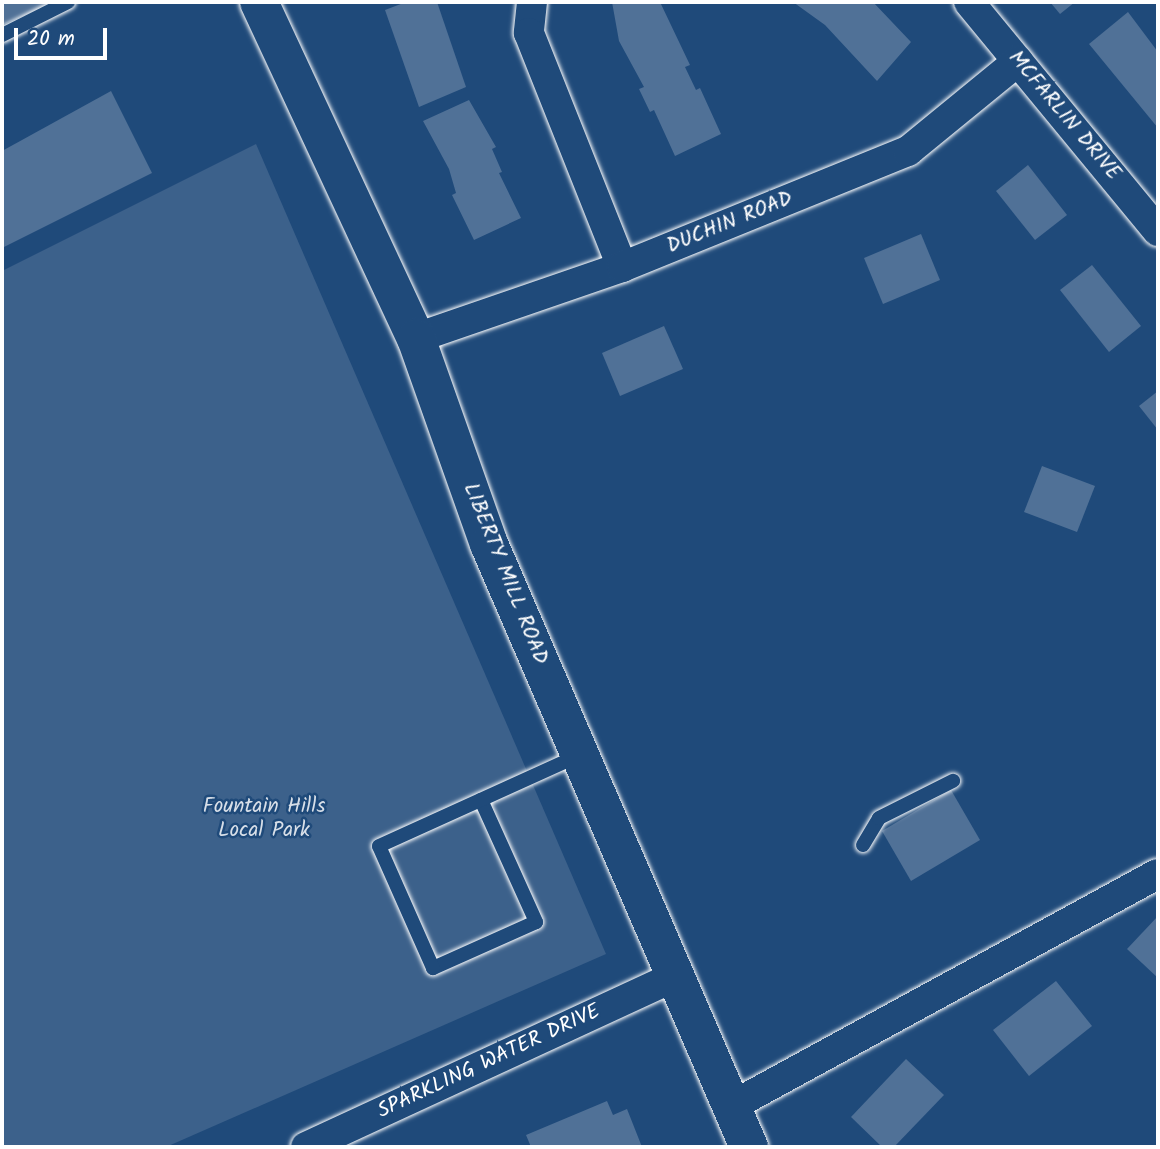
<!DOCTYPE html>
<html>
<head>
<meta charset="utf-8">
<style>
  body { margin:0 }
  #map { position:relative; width:1160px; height:1149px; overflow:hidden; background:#1f4a7a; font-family:Kalam,sans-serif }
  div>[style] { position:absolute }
  .green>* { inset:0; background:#3c618b }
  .building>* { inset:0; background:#507197 }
  .roads { filter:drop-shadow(0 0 2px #fff) drop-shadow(0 0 2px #fff) }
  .lane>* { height:14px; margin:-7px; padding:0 7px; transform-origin:7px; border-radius:7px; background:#1f4a7a }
  .street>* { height:30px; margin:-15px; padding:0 15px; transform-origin:15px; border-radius:15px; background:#1f4a7a }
  .secondary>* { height:38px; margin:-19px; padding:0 19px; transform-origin:19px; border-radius:19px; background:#1f4a7a }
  span { translate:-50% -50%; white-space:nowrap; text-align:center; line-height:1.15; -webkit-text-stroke:5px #1f4a7a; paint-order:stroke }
  .street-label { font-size:21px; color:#fff }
  .park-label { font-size:21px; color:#d8dfe8 }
  .frame { position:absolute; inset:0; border:4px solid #fff; pointer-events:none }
  .scale { position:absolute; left:14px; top:28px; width:93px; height:32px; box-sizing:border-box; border:4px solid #fff; border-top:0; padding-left:9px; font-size:21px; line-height:24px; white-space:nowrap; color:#fff; -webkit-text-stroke:5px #1f4a7a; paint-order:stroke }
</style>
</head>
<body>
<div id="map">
  <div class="green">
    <i style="clip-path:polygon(256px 144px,606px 954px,166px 1147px,2px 1147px,2px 271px)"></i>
  </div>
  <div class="building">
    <i style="clip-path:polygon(2px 2px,55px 2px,2px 25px)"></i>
    <i style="clip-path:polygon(406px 2px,437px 2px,466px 87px,419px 107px,385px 10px)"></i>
    <i style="clip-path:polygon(612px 2px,660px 2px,690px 65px,685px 67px,696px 90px,700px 88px,721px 134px,675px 156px,654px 110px,650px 112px,639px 89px,644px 87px,619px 41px)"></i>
    <i style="clip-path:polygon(793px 2px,873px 2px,911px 42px,877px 81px,825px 25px)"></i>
    <i style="clip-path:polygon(1050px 2px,1075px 2px,1060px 14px)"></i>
    <i style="clip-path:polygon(1128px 12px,1158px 52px,1158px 128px,1089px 44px)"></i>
    <i style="clip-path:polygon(111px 91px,152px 173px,2px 248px,2px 151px)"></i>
    <i style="clip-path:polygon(469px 100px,496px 147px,492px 149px,502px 172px,499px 173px,521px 218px,474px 240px,452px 195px,456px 193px,449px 169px,423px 121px)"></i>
    <i style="clip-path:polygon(1028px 165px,1067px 215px,1035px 240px,996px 191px)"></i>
    <i style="clip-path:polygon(921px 234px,940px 280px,883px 304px,864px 258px)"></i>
    <i style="clip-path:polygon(1092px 265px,1141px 326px,1109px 352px,1060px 290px)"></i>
    <i style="clip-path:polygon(664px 326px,683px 369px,620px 396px,602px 353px)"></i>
    <i style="clip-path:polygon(1158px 391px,1158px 430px,1139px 406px)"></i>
    <i style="clip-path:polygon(1042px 466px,1095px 486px,1077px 532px,1024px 512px)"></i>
    <i style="clip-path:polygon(951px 790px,980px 840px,911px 881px,882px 831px)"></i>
    <i style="clip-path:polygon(1158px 916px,1158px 978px,1127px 949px)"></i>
    <i style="clip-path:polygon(1056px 981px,1092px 1026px,1029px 1076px,993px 1030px)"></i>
    <i style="clip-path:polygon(906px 1059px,944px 1095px,894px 1147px,882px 1147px,851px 1117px)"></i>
    <i style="clip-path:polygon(607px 1101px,613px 1115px,627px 1109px,642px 1147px,531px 1147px,526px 1135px)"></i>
  </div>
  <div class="roads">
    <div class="lane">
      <i style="left:2px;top:35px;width:74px;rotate:-26.6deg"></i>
      <i style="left:481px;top:800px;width:134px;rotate:65.7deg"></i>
      <i style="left:536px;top:922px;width:113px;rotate:155.9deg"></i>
      <i style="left:433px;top:968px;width:133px;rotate:-113.9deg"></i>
      <i style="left:379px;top:846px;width:217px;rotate:-24.4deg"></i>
      <i style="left:863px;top:845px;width:31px;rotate:-59deg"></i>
      <i style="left:879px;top:818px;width:83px;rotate:-26.6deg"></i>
    </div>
    <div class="street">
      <i style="left:532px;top:2px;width:31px;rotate:96deg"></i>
      <i style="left:529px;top:33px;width:252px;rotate:68.3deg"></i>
      <i style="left:969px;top:2px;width:297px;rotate:50.5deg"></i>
      <i style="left:416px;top:338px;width:218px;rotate:-19deg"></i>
      <i style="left:622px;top:267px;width:309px;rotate:-22.1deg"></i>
      <i style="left:908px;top:151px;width:142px;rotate:-39.3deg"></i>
      <i style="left:730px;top:1107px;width:486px;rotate:-28.6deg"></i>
      <i style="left:306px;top:1147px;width:403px;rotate:-24.8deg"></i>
    </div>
    <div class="secondary">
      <i style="left:259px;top:2px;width:371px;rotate:65deg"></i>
      <i style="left:416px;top:338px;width:219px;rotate:70.5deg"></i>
      <i style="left:489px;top:544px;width:657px;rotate:66.68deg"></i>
    </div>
  </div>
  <div class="street-label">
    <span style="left:1064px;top:116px;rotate:50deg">MCFARLIN DRIVE</span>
    <span style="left:730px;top:223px;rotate:-22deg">DUCHIN ROAD</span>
    <span style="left:505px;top:574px;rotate:68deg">LIBERTY MILL ROAD</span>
    <span style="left:489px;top:1062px;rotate:-25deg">SPARKLING WATER DRIVE</span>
  </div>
  <div class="park-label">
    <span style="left:264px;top:819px">Fountain Hills<br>Local Park</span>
  </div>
  <div class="frame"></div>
  <div class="scale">20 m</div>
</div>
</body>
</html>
